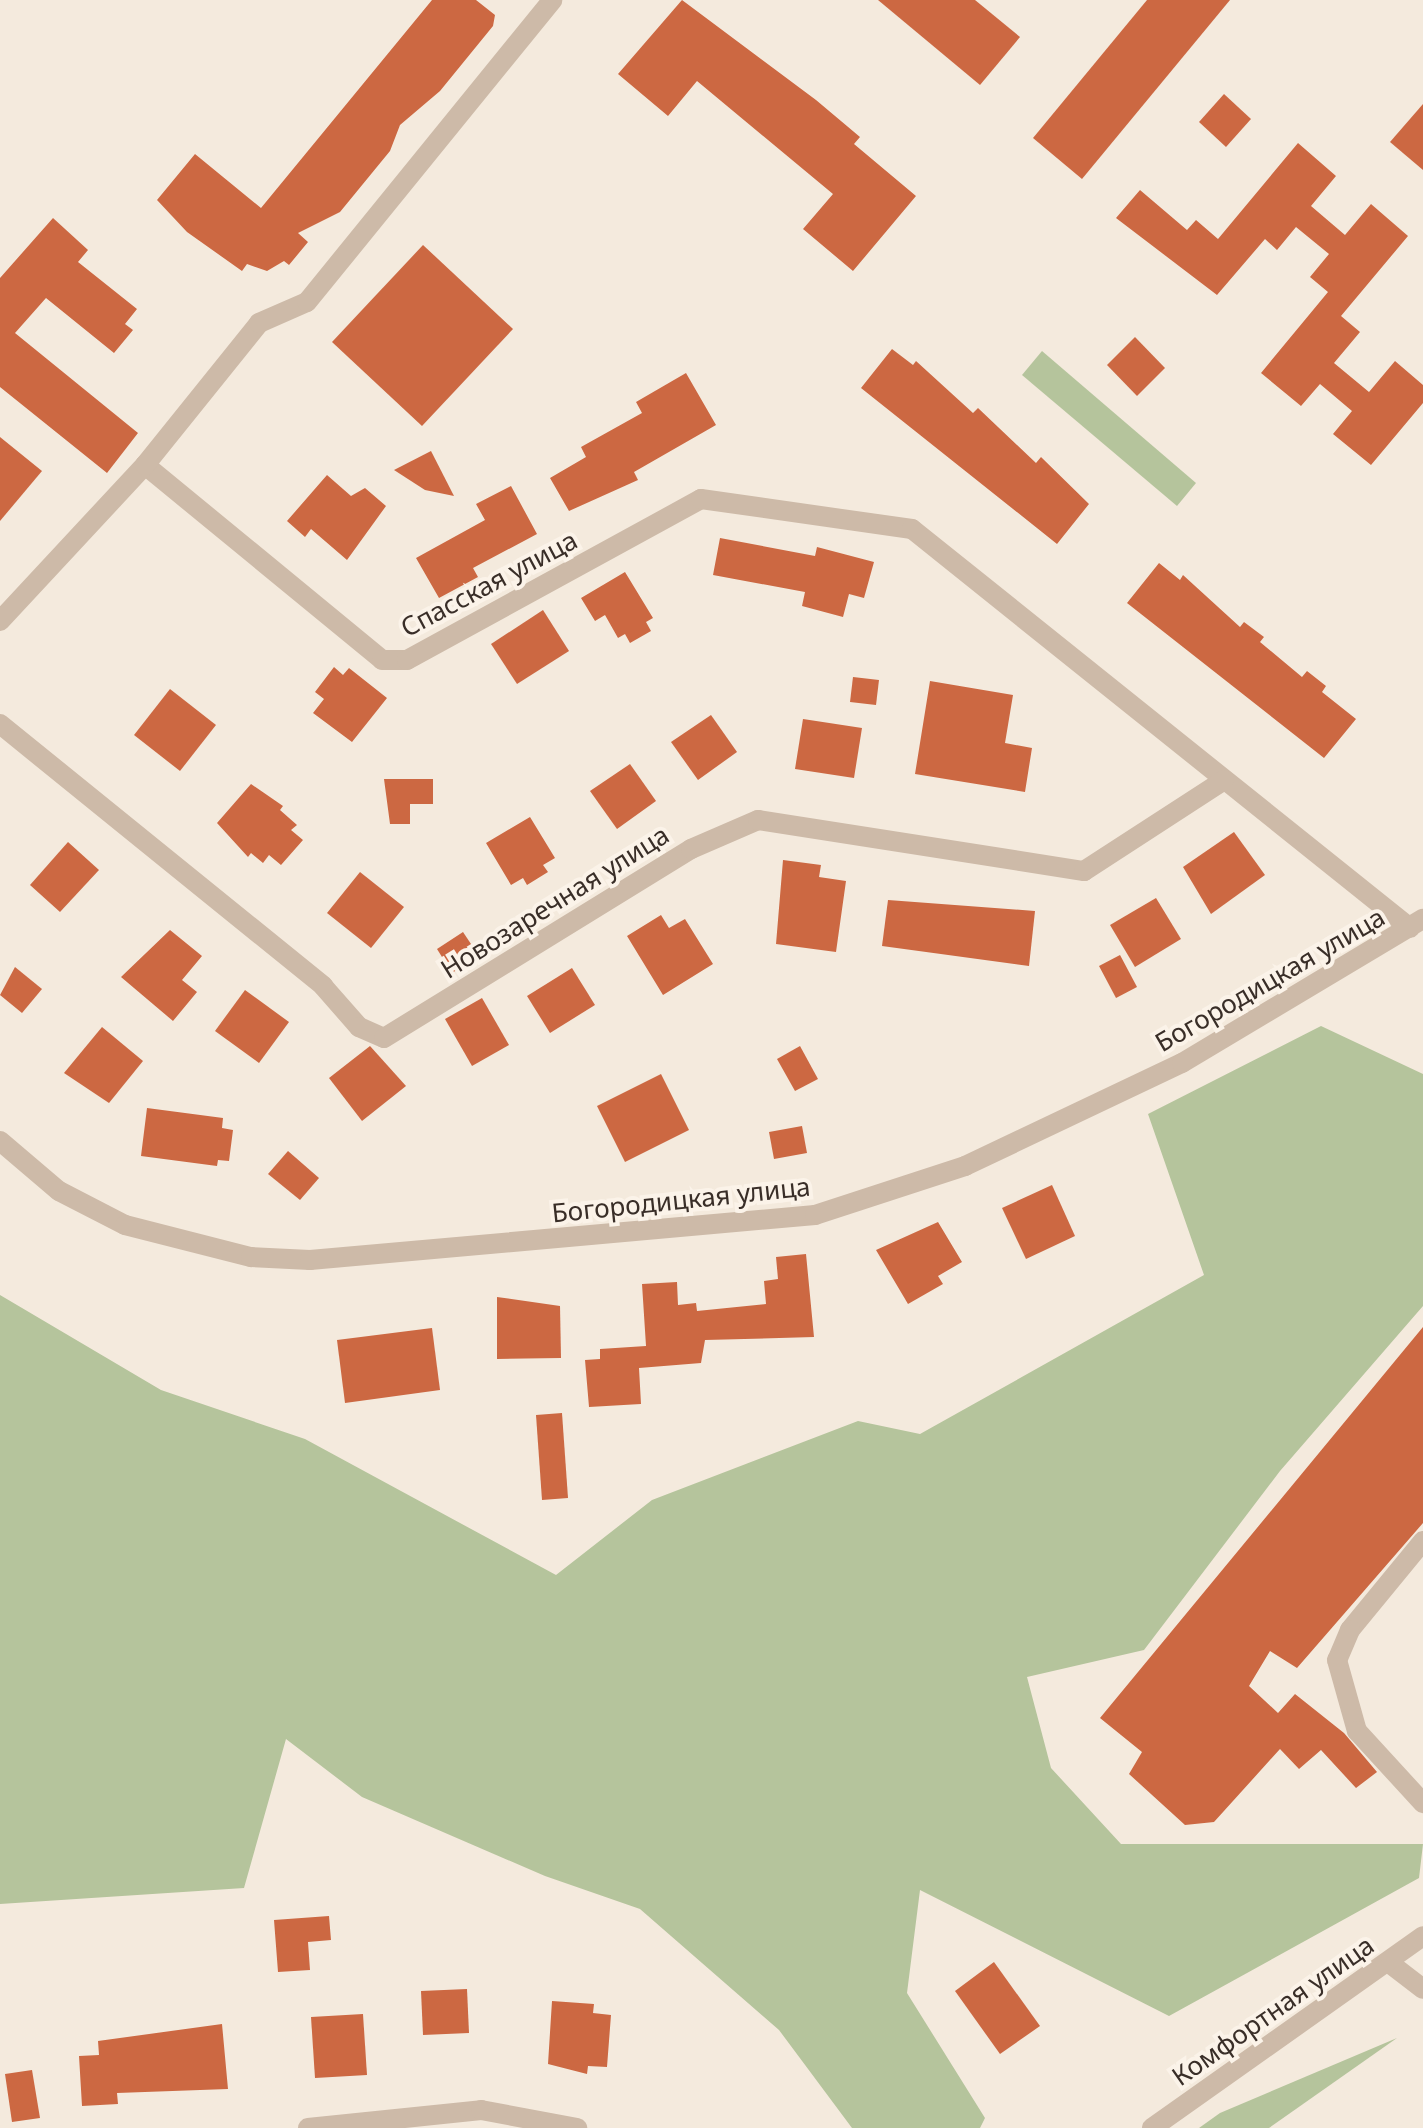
<!DOCTYPE html>
<html>
<head>
<meta charset="utf-8">
<style>
  body { margin:0 }
  #map { position:relative; width:1423px; height:2128px; overflow:hidden; background:#f4eadd; font-family:"Noto Sans",sans-serif }
  div>[style] { position:absolute }
  .green>* { inset:0; background:#b5c49c }
  .building>* { inset:0; background:#cc6842 }
  .minor>* { height:20px; margin:-10px; padding:0 10px; transform-origin:10px; border-radius:10px; background:#cdbaa8 }
  span { translate:-50% -50%; white-space:nowrap; text-align:center; line-height:1.15; -webkit-text-stroke:8px #fbf3e9; paint-order:stroke }
  .street-label { font-size:26px; color:#392e28 }
</style>
</head>
<body>
<div id="map">
  <div class="green">
    <i style="clip-path:polygon(1042px 351px,1196px 483px,1177px 506px,1022px 375px)"></i>
    <i style="clip-path:polygon(1321px 1026px,1423px 1074px,1423px 1306px,1280px 1471px,1144px 1650px,1027px 1677px,1051px 1768px,1121px 1844px,1423px 1844px,1419px 1878px,1169px 2016px,920px 1890px,907px 1993px,985px 2118px,980px 2128px,852px 2128px,779px 2030px,640px 1909px,545px 1876px,362px 1797px,286px 1739px,244px 1888px,0 1904px,0 1295px,161px 1390px,305px 1439px,556px 1575px,652px 1500px,858px 1421px,920px 1434px,1204px 1275px,1148px 1114px)"></i>
    <i style="clip-path:polygon(1397px 2038px,1269px 2128px,1199px 2128px,1220px 2113px)"></i>
  </div>
  <div class="building">
    <i style="clip-path:polygon(432px 0,476px 0,495px 15px,493px 26px,440px 91px,400px 125px,390px 151px,340px 212px,298px 233px,308px 242px,289px 265px,284px 261px,267px 271px,247px 264px,242px 271px,187px 232px,157px 200px,195px 154px,261px 208px)"></i>
    <i style="clip-path:polygon(682px 0,816px 100px,860px 137px,854px 144px,916px 196px,853px 271px,803px 229px,833px 194px,697px 81px,668px 116px,618px 74px)"></i>
    <i style="clip-path:polygon(878px 0,975px 0,1020px 37px,980px 85px)"></i>
    <i style="clip-path:polygon(1147px 0,1230px 0,1082px 179px,1033px 138px)"></i>
    <i style="clip-path:polygon(1224px 94px,1251px 119px,1226px 147px,1199px 122px)"></i>
    <i style="clip-path:polygon(1423px 104px,1423px 170px,1390px 142px)"></i>
    <i style="clip-path:polygon(1298px 143px,1336px 176px,1311px 206px,1345px 235px,1371px 204px,1408px 236px,1341px 316px,1360px 332px,1334px 363px,1369px 392px,1395px 361px,1423px 385px,1423px 403px,1371px 465px,1333px 434px,1352px 411px,1320px 384px,1301px 406px,1261px 373px,1328px 292px,1310px 277px,1329px 254px,1296px 227px,1277px 250px,1265px 239px,1217px 295px,1116px 218px,1140px 190px,1187px 230px,1196px 220px,1218px 239px)"></i>
    <i style="clip-path:polygon(53px 218px,88px 250px,78px 262px,137px 309px,125px 324px,133px 330px,114px 353px,46px 298px,15px 333px,138px 433px,107px 473px,0 387px,0 278px)"></i>
    <i style="clip-path:polygon(423px 245px,513px 329px,422px 426px,332px 342px)"></i>
    <i style="clip-path:polygon(1135px 337px,1165px 368px,1137px 396px,1107px 365px)"></i>
    <i style="clip-path:polygon(892px 349px,913px 365px,916px 361px,973px 413px,978px 408px,1036px 463px,1041px 457px,1089px 504px,1057px 544px,861px 388px)"></i>
    <i style="clip-path:polygon(686px 373px,716px 425px,634px 472px,638px 480px,569px 511px,550px 478px,586px 457px,581px 447px,642px 413px,636px 402px)"></i>
    <i style="clip-path:polygon(0 437px,42px 471px,0 521px)"></i>
    <i style="clip-path:polygon(431px 451px,454px 496px,425px 490px,394px 470px)"></i>
    <i style="clip-path:polygon(327px 475px,351px 496px,365px 488px,386px 506px,347px 560px,311px 529px,305px 537px,287px 521px)"></i>
    <i style="clip-path:polygon(511px 486px,537px 534px,473px 568px,478px 577px,439px 598px,416px 558px,485px 520px,476px 504px)"></i>
    <i style="clip-path:polygon(720px 538px,815px 556px,817px 547px,874px 562px,864px 598px,849px 594px,843px 617px,802px 606px,805px 592px,713px 575px)"></i>
    <i style="clip-path:polygon(1159px 563px,1180px 580px,1183px 575px,1240px 627px,1244px 622px,1264px 637px,1260px 642px,1302px 677px,1307px 671px,1326px 686px,1322px 692px,1356px 719px,1324px 758px,1127px 603px)"></i>
    <i style="clip-path:polygon(625px 572px,653px 618px,646px 622px,651px 631px,630px 643px,625px 634px,618px 638px,605px 615px,595px 621px,581px 598px)"></i>
    <i style="clip-path:polygon(543px 610px,569px 651px,517px 684px,491px 644px)"></i>
    <i style="clip-path:polygon(334px 667px,343px 675px,349px 668px,387px 698px,352px 742px,313px 713px,324px 699px,315px 692px)"></i>
    <i style="clip-path:polygon(853px 677px,879px 680px,876px 705px,850px 702px)"></i>
    <i style="clip-path:polygon(930px 681px,1013px 695px,1005px 743px,1032px 748px,1025px 792px,915px 774px)"></i>
    <i style="clip-path:polygon(170px 689px,216px 725px,180px 771px,134px 735px)"></i>
    <i style="clip-path:polygon(711px 715px,737px 752px,698px 780px,671px 742px)"></i>
    <i style="clip-path:polygon(803px 719px,862px 728px,854px 778px,795px 769px)"></i>
    <i style="clip-path:polygon(630px 764px,656px 801px,617px 829px,590px 791px)"></i>
    <i style="clip-path:polygon(384px 779px,433px 779px,433px 804px,410px 804px,410px 824px,390px 824px)"></i>
    <i style="clip-path:polygon(251px 784px,283px 806px,280px 810px,297px 825px,291px 830px,303px 840px,281px 865px,269px 855px,263px 863px,251px 853px,248px 857px,217px 823px)"></i>
    <i style="clip-path:polygon(530px 817px,555px 858px,543px 865px,548px 872px,527px 885px,523px 878px,511px 885px,486px 843px)"></i>
    <i style="clip-path:polygon(1234px 832px,1265px 875px,1211px 914px,1183px 867px)"></i>
    <i style="clip-path:polygon(68px 842px,99px 870px,60px 912px,30px 885px)"></i>
    <i style="clip-path:polygon(783px 860px,821px 865px,819px 877px,846px 881px,836px 952px,776px 944px)"></i>
    <i style="clip-path:polygon(360px 872px,404px 907px,371px 948px,327px 913px)"></i>
    <i style="clip-path:polygon(1156px 898px,1181px 939px,1135px 967px,1110px 925px)"></i>
    <i style="clip-path:polygon(888px 900px,1035px 911px,1029px 966px,882px 946px)"></i>
    <i style="clip-path:polygon(661px 915px,669px 928px,685px 919px,713px 964px,663px 995px,627px 936px)"></i>
    <i style="clip-path:polygon(170px 930px,202px 956px,182px 980px,197px 992px,173px 1021px,121px 977px)"></i>
    <i style="clip-path:polygon(463px 932px,479px 956px,452px 973px,437px 949px)"></i>
    <i style="clip-path:polygon(1120px 955px,1137px 987px,1116px 998px,1099px 966px)"></i>
    <i style="clip-path:polygon(15px 967px,42px 989px,22px 1013px,0 995px)"></i>
    <i style="clip-path:polygon(572px 968px,595px 1005px,550px 1033px,527px 996px)"></i>
    <i style="clip-path:polygon(245px 990px,289px 1022px,259px 1063px,215px 1031px)"></i>
    <i style="clip-path:polygon(482px 998px,509px 1045px,472px 1066px,445px 1019px)"></i>
    <i style="clip-path:polygon(102px 1027px,143px 1061px,109px 1103px,64px 1073px)"></i>
    <i style="clip-path:polygon(370px 1046px,406px 1086px,362px 1121px,329px 1078px)"></i>
    <i style="clip-path:polygon(800px 1046px,818px 1079px,795px 1091px,777px 1059px)"></i>
    <i style="clip-path:polygon(661px 1074px,689px 1130px,625px 1162px,597px 1106px)"></i>
    <i style="clip-path:polygon(147px 1108px,223px 1118px,222px 1128px,233px 1130px,229px 1161px,218px 1160px,217px 1166px,141px 1156px)"></i>
    <i style="clip-path:polygon(802px 1126px,807px 1153px,774px 1159px,769px 1132px)"></i>
    <i style="clip-path:polygon(288px 1151px,319px 1178px,300px 1200px,268px 1174px)"></i>
    <i style="clip-path:polygon(1052px 1185px,1075px 1236px,1026px 1259px,1002px 1208px)"></i>
    <i style="clip-path:polygon(938px 1222px,962px 1262px,938px 1276px,943px 1284px,908px 1304px,876px 1250px)"></i>
    <i style="clip-path:polygon(806px 1254px,814px 1337px,705px 1340px,701px 1363px,639px 1368px,641px 1404px,589px 1407px,585px 1360px,600px 1359px,600px 1349px,646px 1346px,642px 1284px,677px 1282px,678px 1305px,696px 1303px,697px 1311px,766px 1304px,764px 1281px,778px 1279px,776px 1257px)"></i>
    <i style="clip-path:polygon(497px 1297px,560px 1306px,561px 1358px,497px 1359px)"></i>
    <i style="clip-path:polygon(1423px 1327px,1423px 1523px,1297px 1668px,1270px 1651px,1249px 1686px,1278px 1713px,1295px 1694px,1344px 1733px,1377px 1772px,1356px 1788px,1321px 1750px,1299px 1769px,1280px 1749px,1214px 1822px,1185px 1825px,1129px 1774px,1142px 1752px,1100px 1718px)"></i>
    <i style="clip-path:polygon(432px 1328px,440px 1390px,345px 1403px,337px 1340px)"></i>
    <i style="clip-path:polygon(562px 1413px,568px 1498px,542px 1500px,536px 1415px)"></i>
    <i style="clip-path:polygon(329px 1916px,331px 1940px,308px 1942px,310px 1970px,278px 1972px,274px 1920px)"></i>
    <i style="clip-path:polygon(994px 1962px,1040px 2026px,1000px 2054px,955px 1991px)"></i>
    <i style="clip-path:polygon(467px 1989px,469px 2033px,423px 2035px,421px 1991px)"></i>
    <i style="clip-path:polygon(552px 2001px,594px 2004px,593px 2013px,611px 2015px,607px 2067px,588px 2066px,587px 2074px,548px 2064px)"></i>
    <i style="clip-path:polygon(363px 2014px,367px 2075px,315px 2078px,311px 2017px)"></i>
    <i style="clip-path:polygon(222px 2024px,228px 2089px,117px 2093px,118px 2104px,82px 2106px,79px 2056px,99px 2055px,98px 2041px)"></i>
    <i style="clip-path:polygon(32px 2070px,40px 2118px,12px 2122px,5px 2074px)"></i>
  </div>
  <div class="minor">
    <i style="left:145px;top:465px;width:307px;rotate:39.4deg"></i>
    <i style="left:382px;top:660px;width:25px"></i>
    <i style="left:407px;top:660px;width:335px;rotate:-28.7deg"></i>
    <i style="left:701px;top:499px;width:213px;rotate:8.1deg"></i>
    <i style="left:912px;top:529px;width:638px;rotate:38.7deg"></i>
    <i style="left:0;top:621px;width:213px;rotate:-47.1deg"></i>
    <i style="left:145px;top:465px;width:182px;rotate:-51.2deg"></i>
    <i style="left:259px;top:323px;width:52px;rotate:-23.6deg"></i>
    <i style="left:307px;top:302px;width:389px;rotate:-50.9deg"></i>
    <i style="left:0;top:724px;width:416px;rotate:39deg"></i>
    <i style="left:323px;top:986px;width:55px;rotate:48.7deg"></i>
    <i style="left:359px;top:1027px;width:27px;rotate:24deg"></i>
    <i style="left:384px;top:1038px;width:361px;rotate:-31.6deg"></i>
    <i style="left:691px;top:849px;width:73px;rotate:-23.4deg"></i>
    <i style="left:758px;top:820px;width:330px;rotate:8.9deg"></i>
    <i style="left:1084px;top:871px;width:167px;rotate:-33deg"></i>
    <i style="left:0;top:1141px;width:77px;rotate:40.3deg"></i>
    <i style="left:59px;top:1191px;width:74px;rotate:27.3deg"></i>
    <i style="left:125px;top:1225px;width:130px;rotate:14.3deg"></i>
    <i style="left:251px;top:1257px;width:59px;rotate:2.9deg"></i>
    <i style="left:310px;top:1260px;width:507px;rotate:-5.09deg"></i>
    <i style="left:815px;top:1215px;width:158px;rotate:-18.1deg"></i>
    <i style="left:965px;top:1166px;width:240px;rotate:-25.4deg"></i>
    <i style="left:1182px;top:1063px;width:281px;rotate:-30.9deg"></i>
    <i style="left:1423px;top:1541px;width:115px;rotate:129.4deg"></i>
    <i style="left:1350px;top:1630px;width:33px;rotate:113deg"></i>
    <i style="left:1337px;top:1660px;width:74px;rotate:74.3deg"></i>
    <i style="left:1357px;top:1731px;width:98px;rotate:47.5deg"></i>
    <i style="left:1388px;top:1962px;width:44px;rotate:37.6deg"></i>
    <i style="left:308px;top:2128px;width:174px;rotate:-5.9deg"></i>
    <i style="left:481px;top:2110px;width:98px;rotate:10.6deg"></i>
    <i style="left:1152px;top:2128px;width:332px;rotate:-35.3deg"></i>
  </div>
  <div class="street-label">
    <span style="left:489px;top:584px;rotate:-28deg">Спасская улица</span>
    <span style="left:555px;top:902px;rotate:-32deg">Новозаречная улица</span>
    <span style="left:1270px;top:980px;rotate:-30deg">Богородицкая улица</span>
    <span style="left:681px;top:1200px;rotate:-6deg">Богородицкая улица</span>
    <span style="left:1273px;top:2011px;rotate:-35deg">Комфортная улица</span>
  </div>
</div>
</body>
</html>
